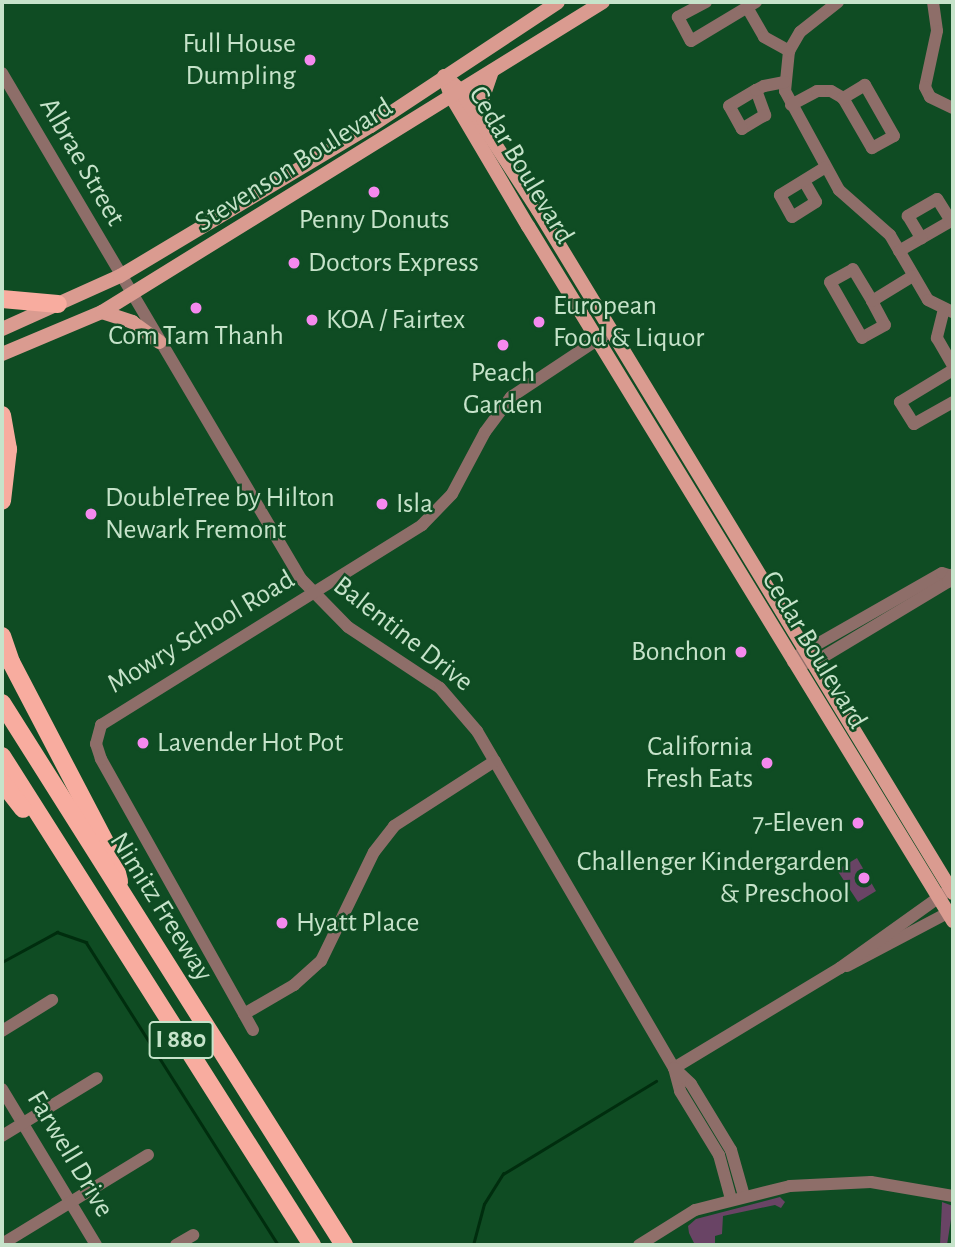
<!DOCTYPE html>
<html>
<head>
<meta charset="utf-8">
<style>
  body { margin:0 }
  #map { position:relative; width:955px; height:1247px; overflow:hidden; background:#0f4c23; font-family:"Alegreya Sans",sans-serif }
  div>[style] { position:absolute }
  .green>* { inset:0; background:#694465 }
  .stream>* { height:2.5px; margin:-1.25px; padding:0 1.25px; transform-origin:1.25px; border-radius:1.25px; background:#002d0e }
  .minor>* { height:12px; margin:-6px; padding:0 6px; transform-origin:6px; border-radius:6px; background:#8e6e69 }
  .major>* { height:14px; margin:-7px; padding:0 7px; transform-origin:7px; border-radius:7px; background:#da9b90 }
  .highway>* { height:18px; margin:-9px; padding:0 9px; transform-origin:9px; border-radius:9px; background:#f8ac9f }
  .dots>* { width:19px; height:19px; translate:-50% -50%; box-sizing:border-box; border:4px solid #0f4c23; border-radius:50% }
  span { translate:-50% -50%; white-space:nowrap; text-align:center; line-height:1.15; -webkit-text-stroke:5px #0f4c23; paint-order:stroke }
  .shield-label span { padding:2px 5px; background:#0f4c23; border:2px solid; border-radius:5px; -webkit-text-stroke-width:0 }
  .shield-label { font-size:26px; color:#c6e3ca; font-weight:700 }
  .poi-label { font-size:28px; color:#c6e3ca }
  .right { translate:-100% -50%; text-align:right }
  .left { translate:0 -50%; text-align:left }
  .street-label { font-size:28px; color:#c6e3ca }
  .frame { position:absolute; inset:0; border:4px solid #c6e3ca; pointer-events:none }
</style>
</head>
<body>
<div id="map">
  <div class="green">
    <i style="clip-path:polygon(857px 858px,876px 891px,858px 902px,837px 870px)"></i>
    <i style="clip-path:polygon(780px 1197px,785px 1202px,781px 1208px,775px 1205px,723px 1216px,722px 1234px,715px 1236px,715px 1245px,695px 1245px,689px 1233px,688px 1226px,696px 1219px)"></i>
    <i style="clip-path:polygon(942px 1202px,953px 1206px,947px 1245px,940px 1245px)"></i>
  </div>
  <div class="stream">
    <i style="left:2px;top:962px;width:63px;rotate:-28.6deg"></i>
    <i style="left:57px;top:932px;width:31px;rotate:19deg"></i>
    <i style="left:86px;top:942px;width:359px;rotate:57.6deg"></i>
    <i style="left:473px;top:1245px;width:42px;rotate:-75deg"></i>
    <i style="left:484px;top:1204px;width:36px;rotate:-58deg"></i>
    <i style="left:503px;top:1174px;width:179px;rotate:-31.3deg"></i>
  </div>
  <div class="minor">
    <i style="left:706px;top:2px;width:32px;rotate:152deg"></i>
    <i style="left:678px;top:17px;width:27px;rotate:62deg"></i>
    <i style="left:691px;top:41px;width:76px;rotate:-31deg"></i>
    <i style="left:838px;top:2px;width:48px;rotate:141.7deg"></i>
    <i style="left:800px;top:32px;width:22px;rotate:120deg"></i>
    <i style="left:789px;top:51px;width:40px;rotate:95.7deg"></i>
    <i style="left:785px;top:91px;width:113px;rotate:61.4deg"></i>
    <i style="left:839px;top:190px;width:68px;rotate:41.4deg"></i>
    <i style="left:890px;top:235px;width:75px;rotate:59.7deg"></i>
    <i style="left:928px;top:300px;width:28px;rotate:26deg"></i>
    <i style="left:933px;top:2px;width:29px;rotate:82deg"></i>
    <i style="left:937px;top:31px;width:57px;rotate:102.1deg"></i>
    <i style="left:925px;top:87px;width:11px;rotate:63deg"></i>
    <i style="left:930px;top:97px;width:25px;rotate:26deg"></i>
    <i style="left:748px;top:9px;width:32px;rotate:60deg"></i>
    <i style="left:764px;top:37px;width:29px;rotate:29deg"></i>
    <i style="left:2px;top:73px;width:588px;rotate:59.42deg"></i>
    <i style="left:301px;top:579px;width:67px;rotate:45.6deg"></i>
    <i style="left:348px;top:627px;width:110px;rotate:33.5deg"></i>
    <i style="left:440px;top:688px;width:57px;rotate:49.3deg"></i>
    <i style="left:477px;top:731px;width:390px;rotate:59.7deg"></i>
    <i style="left:674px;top:1068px;width:24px;rotate:75deg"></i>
    <i style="left:680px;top:1091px;width:75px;rotate:58.6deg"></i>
    <i style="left:719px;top:1155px;width:46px;rotate:74.7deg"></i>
    <i style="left:756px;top:90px;width:27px;rotate:70deg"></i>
    <i style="left:765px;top:115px;width:27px;rotate:149deg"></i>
    <i style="left:742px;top:129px;width:26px;rotate:-119deg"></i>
    <i style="left:729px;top:106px;width:31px;rotate:-31deg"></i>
    <i style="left:756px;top:90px;width:9px;rotate:-27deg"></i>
    <i style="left:764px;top:86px;width:21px;rotate:-11deg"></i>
    <i style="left:791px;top:105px;width:30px;rotate:-28deg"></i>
    <i style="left:817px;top:91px;width:14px"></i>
    <i style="left:831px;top:91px;width:14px;rotate:30deg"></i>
    <i style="left:843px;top:98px;width:58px;rotate:59.9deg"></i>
    <i style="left:872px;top:148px;width:25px;rotate:-29deg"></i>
    <i style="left:894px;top:136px;width:59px;rotate:-119.6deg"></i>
    <i style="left:865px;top:85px;width:26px;rotate:149deg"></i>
    <i style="left:804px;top:181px;width:24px;rotate:60deg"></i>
    <i style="left:816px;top:202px;width:28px;rotate:148deg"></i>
    <i style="left:792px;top:217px;width:25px;rotate:-119deg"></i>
    <i style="left:780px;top:195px;width:52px;rotate:-31.5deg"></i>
    <i style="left:899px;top:251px;width:60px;rotate:-30deg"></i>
    <i style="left:951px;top:221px;width:26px;rotate:-122deg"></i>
    <i style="left:937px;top:199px;width:34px;rotate:150deg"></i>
    <i style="left:908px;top:216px;width:26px;rotate:59deg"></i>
    <i style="left:872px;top:301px;width:27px;rotate:62deg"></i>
    <i style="left:885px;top:325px;width:26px;rotate:151deg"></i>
    <i style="left:862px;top:338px;width:64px;rotate:-119.7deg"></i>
    <i style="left:830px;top:282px;width:26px;rotate:-29deg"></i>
    <i style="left:853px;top:269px;width:37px;rotate:59deg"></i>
    <i style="left:872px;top:301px;width:48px;rotate:-31.4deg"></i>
    <i style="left:944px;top:309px;width:30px;rotate:104deg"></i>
    <i style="left:937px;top:338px;width:32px;rotate:60deg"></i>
    <i style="left:953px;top:370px;width:62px;rotate:148.9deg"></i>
    <i style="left:900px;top:402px;width:26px;rotate:58deg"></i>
    <i style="left:914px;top:424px;width:45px;rotate:-29.4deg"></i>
    <i style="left:800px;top:654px;width:163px;rotate:-29.7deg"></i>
    <i style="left:942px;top:573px;width:9px;rotate:18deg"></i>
    <i style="left:793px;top:662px;width:20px;rotate:3deg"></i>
    <i style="left:813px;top:663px;width:157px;rotate:-31deg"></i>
    <i style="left:948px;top:582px;width:9px;rotate:-58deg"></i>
    <i style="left:847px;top:966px;width:120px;rotate:-27.8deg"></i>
    <i style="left:244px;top:1014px;width:58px;rotate:-30.1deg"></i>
    <i style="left:294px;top:985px;width:36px;rotate:-42deg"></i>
    <i style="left:321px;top:961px;width:121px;rotate:-64.1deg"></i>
    <i style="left:374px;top:852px;width:33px;rotate:-52deg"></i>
    <i style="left:394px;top:826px;width:120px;rotate:-32.8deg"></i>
    <i style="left:253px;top:1030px;width:311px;rotate:-119.3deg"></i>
    <i style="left:101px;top:759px;width:16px;rotate:-108deg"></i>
    <i style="left:96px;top:744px;width:20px;rotate:-75deg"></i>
    <i style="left:101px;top:725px;width:378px;rotate:-31.9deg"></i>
    <i style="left:422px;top:525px;width:43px;rotate:-45.9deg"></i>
    <i style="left:452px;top:494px;width:70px;rotate:-62deg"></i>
    <i style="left:485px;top:432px;width:44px;rotate:-53.4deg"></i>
    <i style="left:511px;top:397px;width:114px;rotate:-33.6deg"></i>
    <i style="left:2px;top:1031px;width:59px;rotate:-31.8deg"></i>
    <i style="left:674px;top:1068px;width:194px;rotate:-31.1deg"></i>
    <i style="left:840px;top:968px;width:130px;rotate:-35.6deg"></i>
    <i style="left:674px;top:1068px;width:23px;rotate:43deg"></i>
    <i style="left:691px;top:1084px;width:77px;rotate:58.8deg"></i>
    <i style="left:731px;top:1150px;width:48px;rotate:74.2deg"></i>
    <i style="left:2px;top:1089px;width:182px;rotate:58.9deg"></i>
    <i style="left:2px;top:1136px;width:111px;rotate:-31.4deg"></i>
    <i style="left:2px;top:1244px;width:171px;rotate:-31.4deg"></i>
    <i style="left:176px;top:1245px;width:20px;rotate:-30deg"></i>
    <i style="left:639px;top:1245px;width:66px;rotate:-32deg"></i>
    <i style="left:695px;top:1210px;width:98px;rotate:-14.2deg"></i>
    <i style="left:790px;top:1186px;width:81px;rotate:-2.8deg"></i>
    <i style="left:871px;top:1182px;width:83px;rotate:9.7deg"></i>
  </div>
  <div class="major">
    <i style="left:444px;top:76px;width:21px;rotate:71deg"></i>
    <i style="left:451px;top:96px;width:151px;rotate:59.4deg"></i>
    <i style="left:528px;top:226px;width:815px;rotate:58.55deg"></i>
    <i style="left:445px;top:76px;width:21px;rotate:43deg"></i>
    <i style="left:460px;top:90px;width:143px;rotate:57deg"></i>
    <i style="left:538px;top:210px;width:799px;rotate:58.72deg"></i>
    <i style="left:484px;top:121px;width:16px;rotate:-105deg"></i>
    <i style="left:480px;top:106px;width:37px;rotate:-71deg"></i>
    <i style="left:102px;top:312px;width:32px;rotate:18deg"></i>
    <i style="left:132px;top:322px;width:34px;rotate:36deg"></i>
    <i style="left:2px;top:329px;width:129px;rotate:-24.2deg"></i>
    <i style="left:120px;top:276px;width:292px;rotate:-30.9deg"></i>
    <i style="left:371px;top:126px;width:224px;rotate:-33.5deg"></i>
    <i style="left:2px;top:354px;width:108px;rotate:-22.8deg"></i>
    <i style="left:102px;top:312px;width:589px;rotate:-31.75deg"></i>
  </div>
  <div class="highway">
    <i style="left:2px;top:299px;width:56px;rotate:5.1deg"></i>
    <i style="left:2px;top:415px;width:35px;rotate:80deg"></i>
    <i style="left:8px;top:449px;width:52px;rotate:96.6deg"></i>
    <i style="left:2px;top:636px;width:28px;rotate:71deg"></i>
    <i style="left:11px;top:662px;width:220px;rotate:62.4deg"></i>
    <i style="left:113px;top:857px;width:25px;rotate:76deg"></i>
    <i style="left:2px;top:703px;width:641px;rotate:57.75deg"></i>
    <i style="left:2px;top:756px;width:579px;rotate:57.63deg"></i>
    <i style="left:2px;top:782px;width:34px;rotate:52deg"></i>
  </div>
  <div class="dots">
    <i style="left:310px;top:60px;background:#f589ee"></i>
    <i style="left:374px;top:192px;background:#f589ee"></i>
    <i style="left:294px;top:263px;background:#f589ee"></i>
    <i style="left:196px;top:308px;background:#f589ee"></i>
    <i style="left:312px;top:320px;background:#f589ee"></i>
    <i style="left:539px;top:322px;background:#f589ee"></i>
    <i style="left:503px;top:345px;background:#f589ee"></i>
    <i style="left:382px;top:504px;background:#f589ee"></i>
    <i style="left:91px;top:514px;background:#f589ee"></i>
    <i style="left:741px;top:652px;background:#f589ee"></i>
    <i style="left:143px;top:743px;background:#f589ee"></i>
    <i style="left:767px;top:763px;background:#f589ee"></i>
    <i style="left:858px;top:823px;background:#f589ee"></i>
    <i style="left:864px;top:878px;background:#f589ee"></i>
    <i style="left:282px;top:923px;background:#f589ee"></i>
  </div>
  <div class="shield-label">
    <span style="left:181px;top:1040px">I 880</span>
  </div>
  <div class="poi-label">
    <span class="right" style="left:296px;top:60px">Full House<br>Dumpling</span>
    <span style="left:374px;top:220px">Penny Donuts</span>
    <span class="left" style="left:308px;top:263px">Doctors Express</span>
    <span class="left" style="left:553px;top:322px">European<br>Food &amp; Liquor</span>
    <span class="left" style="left:326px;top:320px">KOA / Fairtex</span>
    <span style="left:196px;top:336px">Com Tam Thanh</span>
    <span style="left:503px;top:389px">Peach<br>Garden</span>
    <span class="left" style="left:105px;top:514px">DoubleTree by Hilton<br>Newark Fremont</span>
    <span class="left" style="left:396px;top:504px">Isla</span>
    <span class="right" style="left:727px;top:652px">Bonchon</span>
    <span class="left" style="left:157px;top:743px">Lavender Hot Pot</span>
    <span class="right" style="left:753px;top:763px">California<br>Fresh Eats</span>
    <span class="right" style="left:844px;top:823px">7-Eleven</span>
    <span class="right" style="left:850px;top:878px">Challenger Kindergarden<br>&amp; Preschool</span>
    <span class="left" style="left:296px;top:923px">Hyatt Place</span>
  </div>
  <div class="street-label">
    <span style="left:82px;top:162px;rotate:60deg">Albrae Street</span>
    <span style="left:294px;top:165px;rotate:-32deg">Stevenson Boulevard</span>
    <span style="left:521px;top:165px;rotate:59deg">Cedar Boulevard</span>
    <span style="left:201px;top:632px;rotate:-31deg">Mowry School Road</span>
    <span style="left:403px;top:634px;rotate:38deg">Balentine Drive</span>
    <span style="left:814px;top:650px;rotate:59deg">Cedar Boulevard</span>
    <span style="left:161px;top:907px;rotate:58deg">Nimitz Freeway</span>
    <span style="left:70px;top:1154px;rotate:59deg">Farwell Drive</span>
  </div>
  <div class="frame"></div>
</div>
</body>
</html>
